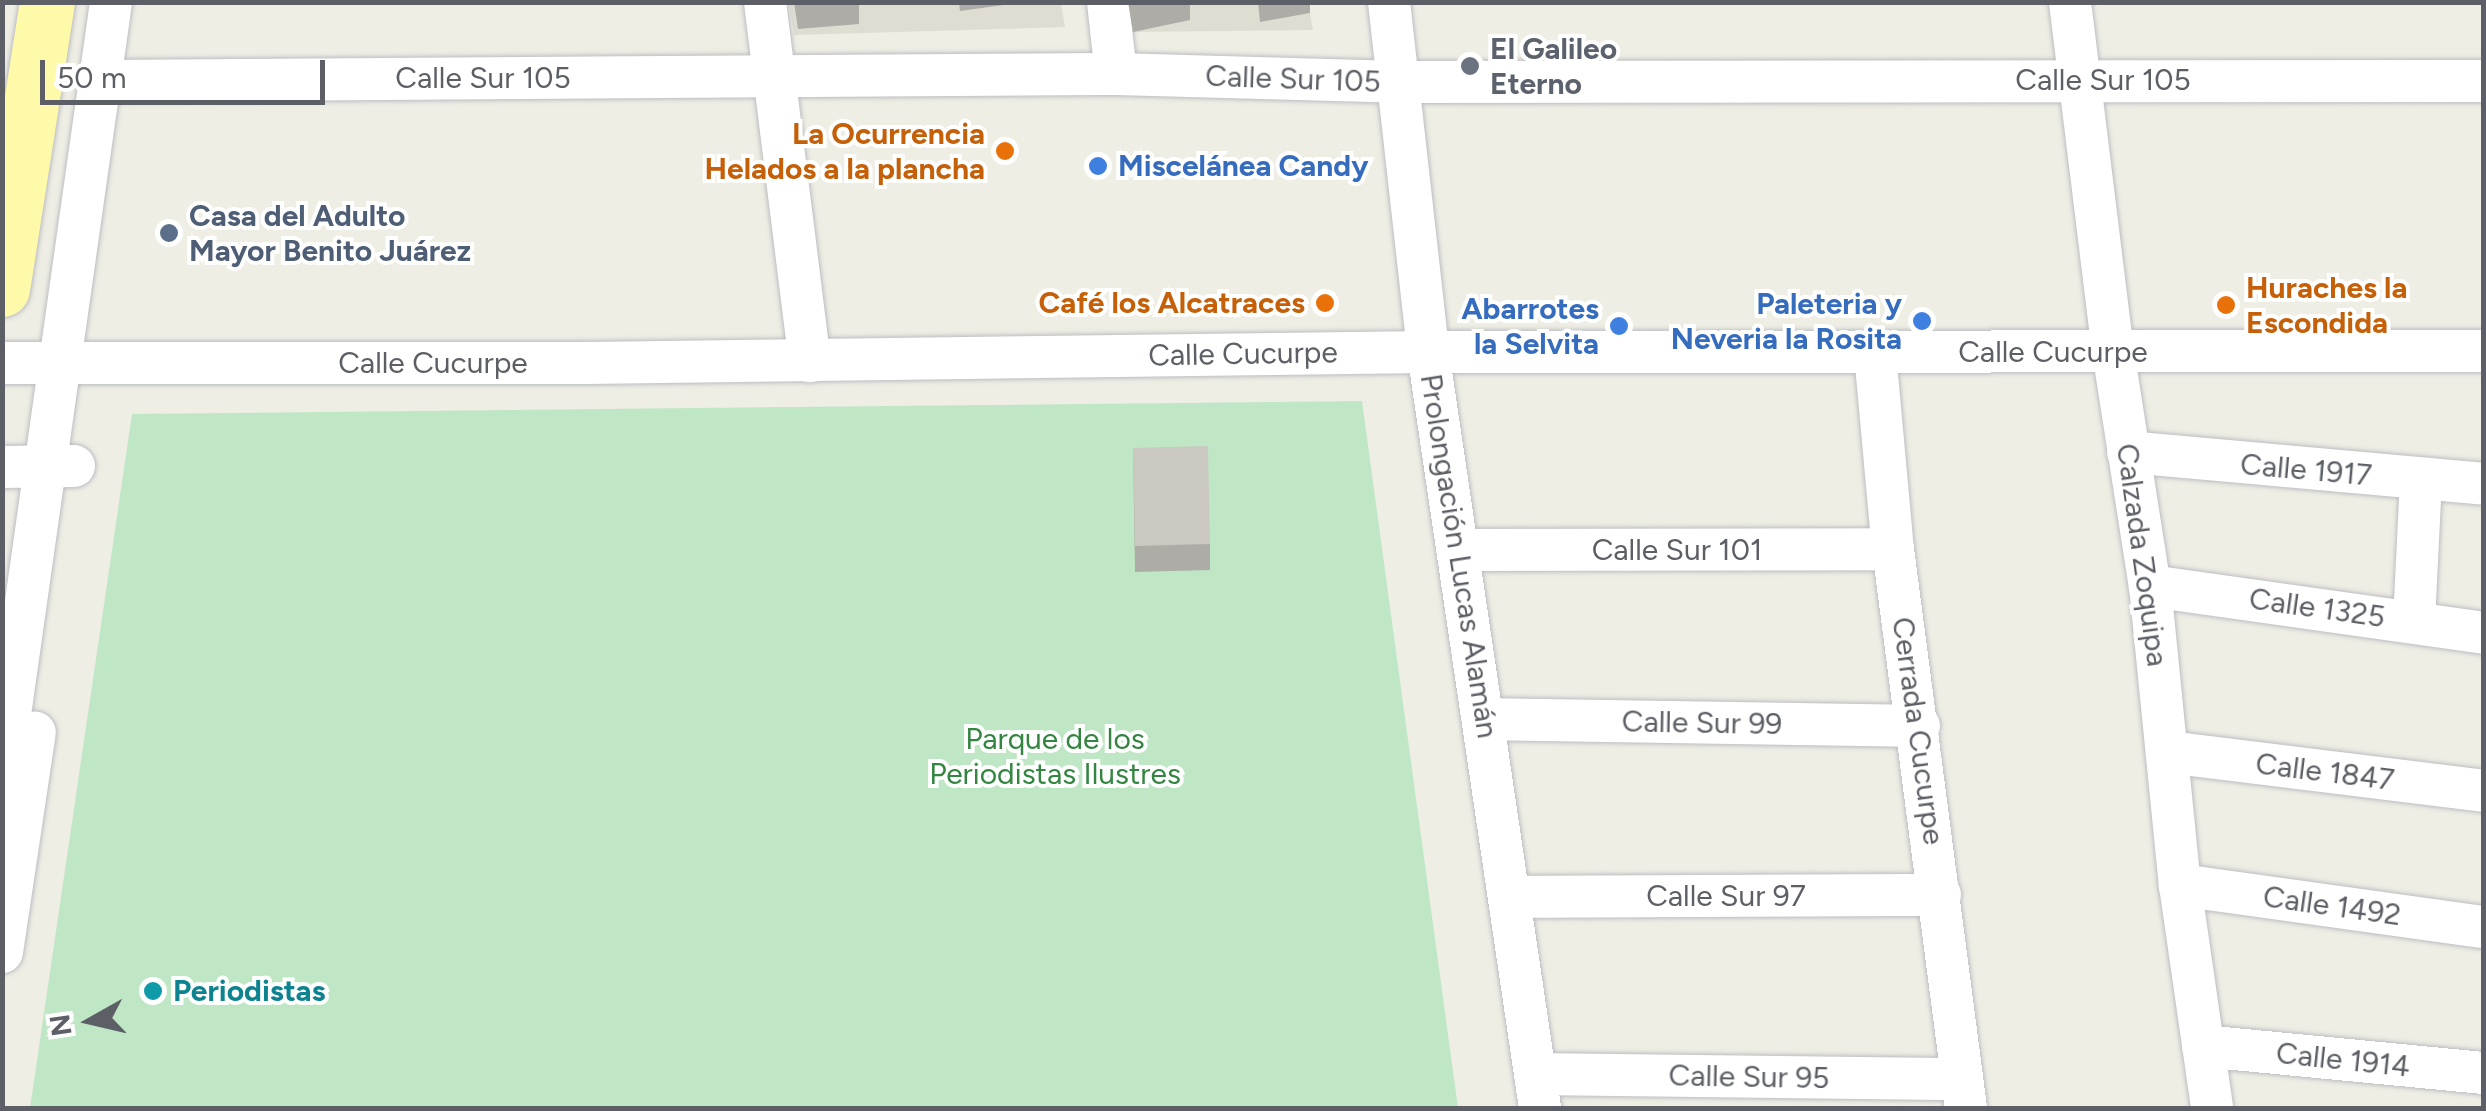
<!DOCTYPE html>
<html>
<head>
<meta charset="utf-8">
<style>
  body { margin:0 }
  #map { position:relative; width:2486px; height:1111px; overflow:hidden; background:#efeee4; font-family:Figtree,sans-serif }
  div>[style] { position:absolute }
  .education>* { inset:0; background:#dfddd2 }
  .green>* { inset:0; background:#c0e7c5 }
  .roads { filter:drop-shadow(0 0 2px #bcbdc3) drop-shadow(0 0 2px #bcbdc3) }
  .minor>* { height:42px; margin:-21px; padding:0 21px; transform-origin:21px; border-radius:21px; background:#fff }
  .major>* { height:55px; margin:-27.5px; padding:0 27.5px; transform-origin:27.5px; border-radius:27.5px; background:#fffaa9 }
  .wall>* { inset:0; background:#aeaca6 }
  .building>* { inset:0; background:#cac8c1 }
  .dots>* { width:28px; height:28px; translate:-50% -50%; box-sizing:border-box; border:5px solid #fff; border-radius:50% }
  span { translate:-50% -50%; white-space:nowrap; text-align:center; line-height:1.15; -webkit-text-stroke:8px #fff; paint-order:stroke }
  .worship-label { font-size:30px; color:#5b616d; font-weight:700 }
  .left { translate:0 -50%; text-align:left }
  .street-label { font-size:30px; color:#5c5f65 }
  .food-label { font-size:30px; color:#c56008; font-weight:700 }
  .right { translate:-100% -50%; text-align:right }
  .shop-label { font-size:30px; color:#366cbe; font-weight:700 }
  .service-label { font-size:30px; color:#4e5e75; font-weight:700 }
  .park-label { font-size:30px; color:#338540 }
  .culture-label { font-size:30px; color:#0d838f; font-weight:700 }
  .frame { position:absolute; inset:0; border:5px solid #5c5f65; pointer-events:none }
  .north { position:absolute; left:40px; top:971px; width:100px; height:100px; -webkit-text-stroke:8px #fff; paint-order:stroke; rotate:262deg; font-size:28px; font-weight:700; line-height:40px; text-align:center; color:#5c5f65 }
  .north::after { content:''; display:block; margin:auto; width:35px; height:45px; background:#5c5f65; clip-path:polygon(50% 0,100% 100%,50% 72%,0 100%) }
  .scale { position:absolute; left:40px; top:60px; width:285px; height:45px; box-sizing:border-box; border:5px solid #5c5f65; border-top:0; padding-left:12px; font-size:30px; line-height:35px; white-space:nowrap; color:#5c5f65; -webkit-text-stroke:8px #fff; paint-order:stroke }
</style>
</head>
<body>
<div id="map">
  <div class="education">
    <i style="clip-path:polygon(789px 3px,1061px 3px,1065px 27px,794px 35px)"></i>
    <i style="clip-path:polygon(1129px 3px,1308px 3px,1313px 30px,1133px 32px)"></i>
  </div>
  <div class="green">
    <i style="clip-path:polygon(1362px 401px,1458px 1108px,30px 1108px,132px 414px)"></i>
  </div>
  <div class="roads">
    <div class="minor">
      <i style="left:765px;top:2px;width:362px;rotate:82.9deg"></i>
      <i style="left:1108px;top:2px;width:72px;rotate:83.7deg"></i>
      <i style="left:1389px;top:2px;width:352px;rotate:83.6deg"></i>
      <i style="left:1428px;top:352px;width:764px;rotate:81.57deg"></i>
      <i style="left:2070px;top:2px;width:352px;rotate:83deg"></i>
      <i style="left:2113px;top:351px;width:238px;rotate:81.1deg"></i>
      <i style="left:2150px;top:586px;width:301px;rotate:84.3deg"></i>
      <i style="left:2180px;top:885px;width:225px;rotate:81.8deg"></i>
      <i style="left:103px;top:81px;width:1013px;rotate:-0.4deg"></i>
      <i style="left:1116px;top:74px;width:282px;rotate:1.6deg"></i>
      <i style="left:1398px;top:82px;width:1086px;rotate:-0.05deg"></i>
      <i style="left:1875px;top:353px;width:197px;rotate:84.8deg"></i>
      <i style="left:1893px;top:549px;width:564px;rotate:82.56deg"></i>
      <i style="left:2px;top:363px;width:584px"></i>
      <i style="left:586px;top:363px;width:842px;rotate:-0.75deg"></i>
      <i style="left:1428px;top:352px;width:1056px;rotate:-0.05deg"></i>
      <i style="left:2128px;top:452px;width:357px;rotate:5.1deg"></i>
      <i style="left:2px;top:467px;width:72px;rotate:-0.8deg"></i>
      <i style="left:1460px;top:550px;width:433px;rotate:-0.1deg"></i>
      <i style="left:2150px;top:586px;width:337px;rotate:8deg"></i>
      <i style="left:2414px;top:622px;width:142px;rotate:-87.2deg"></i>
      <i style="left:1484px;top:719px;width:435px;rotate:0.9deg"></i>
      <i style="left:2167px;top:752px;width:319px;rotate:7deg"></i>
      <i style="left:2px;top:771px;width:777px;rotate:-81.93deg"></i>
      <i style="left:2180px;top:885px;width:307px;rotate:7.9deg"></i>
      <i style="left:1512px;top:897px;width:428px;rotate:-0.3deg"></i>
      <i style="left:2px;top:952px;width:222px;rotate:-81.5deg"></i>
      <i style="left:2203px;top:1046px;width:282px;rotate:5.5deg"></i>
      <i style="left:1535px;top:1074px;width:427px;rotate:0.7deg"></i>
    </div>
    <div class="major">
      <i style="left:2px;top:289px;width:291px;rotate:-81.1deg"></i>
    </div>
  </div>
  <div class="wall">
    <i style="clip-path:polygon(794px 2px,859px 2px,859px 24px,798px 29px)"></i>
    <i style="clip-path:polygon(959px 2px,1011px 2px,1011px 4px,960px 11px)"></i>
    <i style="clip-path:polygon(1128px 2px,1190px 2px,1190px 20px,1133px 32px)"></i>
    <i style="clip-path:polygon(1258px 2px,1310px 2px,1310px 13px,1260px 22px)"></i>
    <i style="clip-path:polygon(1133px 448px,1210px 544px,1210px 570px,1135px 572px)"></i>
  </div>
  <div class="building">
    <i style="clip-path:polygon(1208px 446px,1210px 544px,1135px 546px,1133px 448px)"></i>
  </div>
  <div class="dots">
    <i style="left:1470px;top:66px;background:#6b7280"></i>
    <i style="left:1005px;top:151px;background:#e8710a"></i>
    <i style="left:1098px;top:166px;background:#3f7fe0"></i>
    <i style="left:169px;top:233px;background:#5c6f8a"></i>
    <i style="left:1325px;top:303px;background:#e8710a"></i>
    <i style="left:2226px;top:305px;background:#e8710a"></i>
    <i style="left:1922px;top:321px;background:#3f7fe0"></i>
    <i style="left:1619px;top:326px;background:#3f7fe0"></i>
    <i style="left:153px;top:991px;background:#0f9aa8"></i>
  </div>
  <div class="worship-label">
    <span class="left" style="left:1490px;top:66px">El Galileo<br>Eterno</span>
  </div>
  <div class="street-label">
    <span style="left:483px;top:78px">Calle Sur 105</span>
    <span style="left:1293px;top:79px;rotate:2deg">Calle Sur 105</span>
    <span style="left:2103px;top:80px">Calle Sur 105</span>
    <span style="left:2053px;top:352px">Calle Cucurpe</span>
    <span style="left:1243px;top:354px;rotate:-1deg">Calle Cucurpe</span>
    <span style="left:433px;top:363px">Calle Cucurpe</span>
    <span style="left:2306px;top:470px;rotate:5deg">Calle 1917</span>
    <span style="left:1677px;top:550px">Calle Sur 101</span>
    <span style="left:2142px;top:555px;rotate:82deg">Calzada Zoquipa</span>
    <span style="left:1459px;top:556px;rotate:81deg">Prolongación Lucas Alamán</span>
    <span style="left:2317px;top:608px;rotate:8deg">Calle 1325</span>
    <span style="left:1702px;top:723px;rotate:1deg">Calle Sur 99</span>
    <span style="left:1918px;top:731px;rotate:82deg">Cerrada Cucurpe</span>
    <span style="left:2325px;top:772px;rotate:7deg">Calle 1847</span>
    <span style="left:1726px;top:896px">Calle Sur 97</span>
    <span style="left:2332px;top:906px;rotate:8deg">Calle 1492</span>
    <span style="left:2343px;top:1060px;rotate:6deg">Calle 1914</span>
    <span style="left:1749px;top:1077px;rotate:1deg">Calle Sur 95</span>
  </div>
  <div class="food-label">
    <span class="right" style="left:985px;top:151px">La Ocurrencia<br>Helados a la plancha</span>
    <span class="left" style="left:2246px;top:305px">Huraches la<br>Escondida</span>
    <span class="right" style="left:1305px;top:303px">Café los Alcatraces</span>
  </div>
  <div class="shop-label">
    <span class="left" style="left:1118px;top:166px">Miscelánea Candy</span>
    <span class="right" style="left:1902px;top:321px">Paleteria y<br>Neveria la Rosita</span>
    <span class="right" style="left:1599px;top:326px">Abarrotes<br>la Selvita</span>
  </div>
  <div class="service-label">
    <span class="left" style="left:189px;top:233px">Casa del Adulto<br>Mayor Benito Juárez</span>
  </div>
  <div class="park-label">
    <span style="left:1055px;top:756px">Parque de los<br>Periodistas Ilustres</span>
  </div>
  <div class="culture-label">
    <span class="left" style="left:173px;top:991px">Periodistas</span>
  </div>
  <div class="frame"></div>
  <div class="north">N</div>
  <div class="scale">50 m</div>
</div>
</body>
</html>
